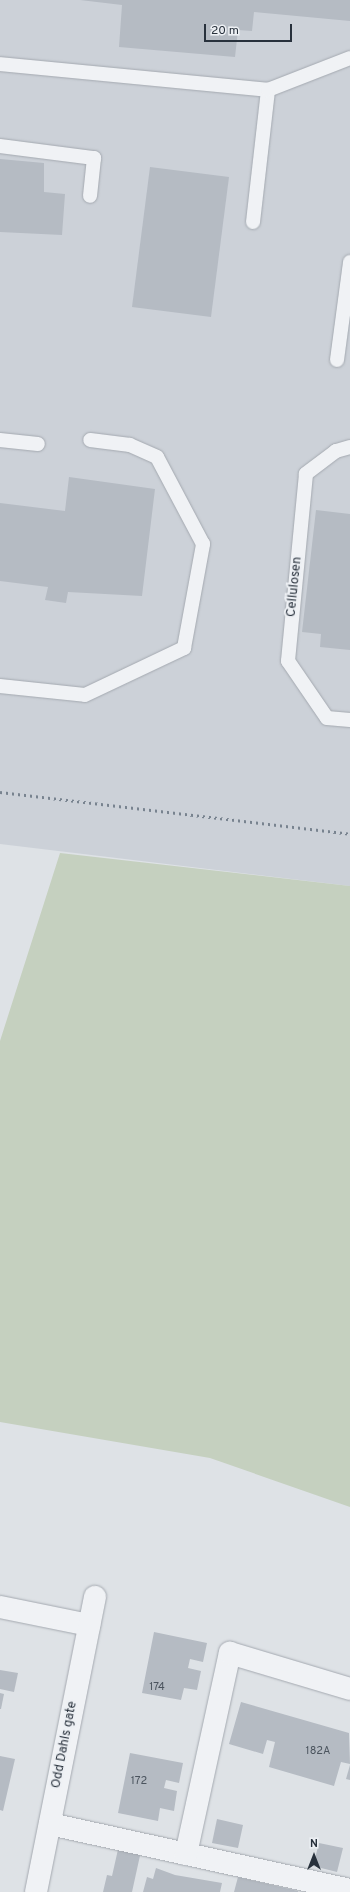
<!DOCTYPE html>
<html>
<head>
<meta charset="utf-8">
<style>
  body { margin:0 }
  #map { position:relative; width:350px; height:1892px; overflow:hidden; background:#dee2e6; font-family:Overpass,sans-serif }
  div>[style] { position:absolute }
  .built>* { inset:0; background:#ccd1d8 }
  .green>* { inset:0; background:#c5d0bf }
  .building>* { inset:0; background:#b5bbc3 }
  .roads { filter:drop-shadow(0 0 1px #a4a9b0) drop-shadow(0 0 1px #a4a9b0) }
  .lane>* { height:14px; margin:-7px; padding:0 7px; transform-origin:7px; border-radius:7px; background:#f0f2f5 }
  .street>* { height:22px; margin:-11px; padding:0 11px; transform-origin:11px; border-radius:11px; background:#f0f2f5 }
  .rail>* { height:3px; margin-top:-1.5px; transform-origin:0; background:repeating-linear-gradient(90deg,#78838f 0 2px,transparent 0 6px) }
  span { translate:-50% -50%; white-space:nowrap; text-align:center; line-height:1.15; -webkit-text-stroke:4px #edf0f4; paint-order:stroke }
  .number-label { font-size:11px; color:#4b545e }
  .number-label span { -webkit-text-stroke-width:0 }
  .street-label { font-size:13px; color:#28313c }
  .north { position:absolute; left:294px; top:1836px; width:40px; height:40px; -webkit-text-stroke:3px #edf0f4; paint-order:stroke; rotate:0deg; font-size:11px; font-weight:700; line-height:16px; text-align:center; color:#28313c }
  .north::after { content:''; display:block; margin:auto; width:14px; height:18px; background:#28313c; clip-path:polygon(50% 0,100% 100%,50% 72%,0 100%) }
  .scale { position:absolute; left:204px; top:24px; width:88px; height:18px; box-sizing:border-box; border:2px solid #28313c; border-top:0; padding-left:5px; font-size:12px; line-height:14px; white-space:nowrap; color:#28313c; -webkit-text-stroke:3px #edf0f4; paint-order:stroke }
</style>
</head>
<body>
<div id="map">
  <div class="built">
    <i style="clip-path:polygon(0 0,350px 0,350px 886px,0 844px)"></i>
  </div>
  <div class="green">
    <i style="clip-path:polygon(60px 853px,350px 886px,350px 1507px,210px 1458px,0 1422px,0 1041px)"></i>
  </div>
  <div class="building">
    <i style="clip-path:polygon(80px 0,350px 0,350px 21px,254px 12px,252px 31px,238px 30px,235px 57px,119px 47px,122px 5px)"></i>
    <i style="clip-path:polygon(0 159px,44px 163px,44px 192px,65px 194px,62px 235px,0 232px)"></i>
    <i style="clip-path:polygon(150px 167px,229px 177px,211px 317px,132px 307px)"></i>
    <i style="clip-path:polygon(69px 477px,155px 489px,142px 596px,68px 592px,66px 603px,45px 600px,48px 587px,0 581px,0 503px,65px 511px)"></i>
    <i style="clip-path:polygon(316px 510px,350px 514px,350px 650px,320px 647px,321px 634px,302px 632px)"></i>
    <i style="clip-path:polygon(154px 1632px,207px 1643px,203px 1662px,190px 1659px,188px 1668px,201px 1671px,197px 1690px,184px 1688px,181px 1700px,142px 1693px)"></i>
    <i style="clip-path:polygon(0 1670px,18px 1673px,14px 1692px,0 1689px)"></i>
    <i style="clip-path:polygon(0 1693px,4px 1694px,1px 1709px,0 1709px)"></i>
    <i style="clip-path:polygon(241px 1702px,349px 1733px,350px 1764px,341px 1762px,334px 1786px,269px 1767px,275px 1742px,267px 1740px,263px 1754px,229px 1744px)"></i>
    <i style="clip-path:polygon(130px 1753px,183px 1763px,179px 1783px,166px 1780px,164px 1788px,177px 1791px,174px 1811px,160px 1808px,158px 1821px,118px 1813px)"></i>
    <i style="clip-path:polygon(0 1756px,15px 1759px,3px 1811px,0 1810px)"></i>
    <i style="clip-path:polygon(350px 1765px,350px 1780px,346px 1779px)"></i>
    <i style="clip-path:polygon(217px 1819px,243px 1825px,238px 1848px,212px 1843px)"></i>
    <i style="clip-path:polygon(319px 1843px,343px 1848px,337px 1872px,313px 1866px)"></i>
    <i style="clip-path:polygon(119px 1845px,141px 1851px,132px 1892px,103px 1892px,107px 1875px,112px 1876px)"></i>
    <i style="clip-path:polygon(156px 1868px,175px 1875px,222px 1883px,220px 1892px,143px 1892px,147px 1877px,153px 1879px)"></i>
    <i style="clip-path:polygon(238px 1877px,298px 1891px,298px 1892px,234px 1892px)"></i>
  </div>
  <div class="roads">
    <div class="lane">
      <i style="left:0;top:64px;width:269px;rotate:5.5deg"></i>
      <i style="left:0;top:146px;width:95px;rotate:7.3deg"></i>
      <i style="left:94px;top:158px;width:38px;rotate:96deg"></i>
      <i style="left:253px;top:222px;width:133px;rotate:-83.5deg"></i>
      <i style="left:268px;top:90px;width:88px;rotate:-21.3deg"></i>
      <i style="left:337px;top:360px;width:99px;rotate:-82.4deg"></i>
      <i style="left:0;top:440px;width:38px;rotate:6deg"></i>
      <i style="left:350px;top:447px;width:15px;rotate:164deg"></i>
      <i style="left:336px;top:451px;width:38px;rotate:143deg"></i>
      <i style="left:306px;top:474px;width:188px;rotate:95.5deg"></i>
      <i style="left:288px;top:661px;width:69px;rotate:55.6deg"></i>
      <i style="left:327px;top:718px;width:23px;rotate:5deg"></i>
      <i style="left:0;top:686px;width:85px;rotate:6deg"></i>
      <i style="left:85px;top:695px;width:110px;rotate:-25.4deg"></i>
      <i style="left:184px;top:648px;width:106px;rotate:-79.6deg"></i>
      <i style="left:203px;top:544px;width:98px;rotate:-117.9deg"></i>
      <i style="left:157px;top:457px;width:30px;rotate:-156deg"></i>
      <i style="left:130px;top:445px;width:40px;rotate:-172.9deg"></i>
    </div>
    <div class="street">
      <i style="left:0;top:1607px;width:91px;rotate:11.4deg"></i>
      <i style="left:50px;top:1824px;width:307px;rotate:12.4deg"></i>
      <i style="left:186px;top:1854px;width:206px;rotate:-77.7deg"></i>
      <i style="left:230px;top:1653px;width:125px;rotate:16.7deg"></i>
      <i style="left:36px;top:1892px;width:301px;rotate:-78.7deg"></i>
    </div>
  </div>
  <div class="rail">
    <i style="left:0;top:792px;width:353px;rotate:6.8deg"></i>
  </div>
  <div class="number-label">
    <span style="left:157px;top:1687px">174</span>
    <span style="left:318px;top:1751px">182A</span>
    <span style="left:139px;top:1781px">172</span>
  </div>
  <div class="street-label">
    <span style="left:295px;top:587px;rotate:-84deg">Cellulosen</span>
    <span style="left:65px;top:1745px;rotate:-79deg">Odd Dahls gate</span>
  </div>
  <div class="north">N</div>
  <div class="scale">20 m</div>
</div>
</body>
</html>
